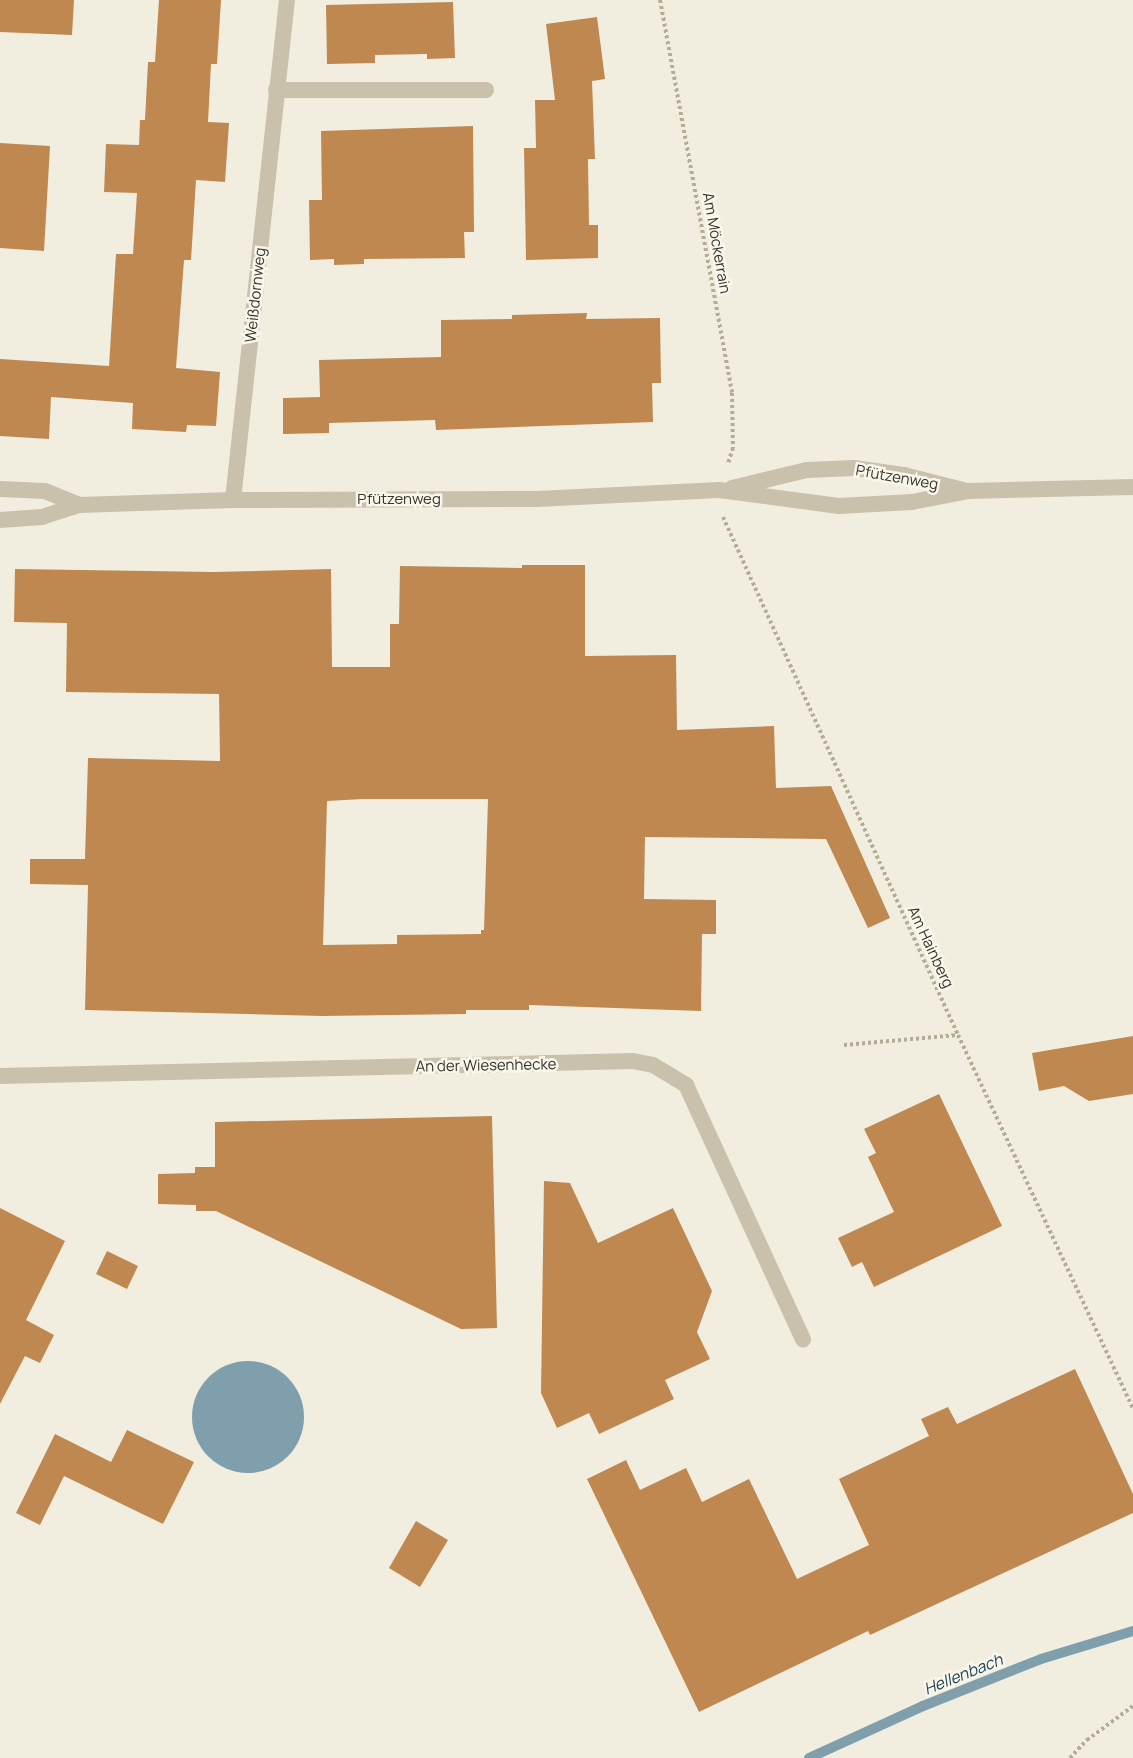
<!DOCTYPE html>
<html>
<head>
<meta charset="utf-8">
<style>
  body { margin:0 }
  #map { position:relative; width:1133px; height:1758px; overflow:hidden; background:#f2eedf; font-family:Manrope,sans-serif }
  div>[style] { position:absolute }
  .water>* { inset:0; background:#809fad }
  .round { border-radius:50% }
  .stream>* { height:10px; margin:-5px; padding:0 5px; transform-origin:5px; border-radius:5px; background:#809fad }
  .building>* { inset:0; background:#bf8850 }
  .path>* { height:4px; margin-top:-2px; transform-origin:0; background:repeating-linear-gradient(90deg,#b5ac96 0 3px,transparent 0 6px) }
  .minor>* { height:16px; margin:-8px; padding:0 8px; transform-origin:8px; border-radius:8px; background:#c9c1ac }
  .tertiary>* { height:16px; margin:-8px; padding:0 8px; transform-origin:8px; border-radius:8px; background:#c9c1ac }
  span { translate:-50% -50%; white-space:nowrap; text-align:center; line-height:1.15; -webkit-text-stroke:5px #f9f7ec; paint-order:stroke }
  .street-label { font-size:15px; color:#38322a }
  .water-label { font-size:16px; color:#224557; font-style:italic }
</style>
</head>
<body>
<div id="map">
  <div class="water">
    <i class="round" style="left:192px;top:1361px;width:112px;height:112px"></i>
  </div>
  <div class="stream">
    <i style="left:809px;top:1758px;width:125px;rotate:-24.5deg"></i>
    <i style="left:923px;top:1706px;width:127px;rotate:-21.7deg"></i>
    <i style="left:1041px;top:1659px;width:96px;rotate:-16.9deg"></i>
  </div>
  <div class="building">
    <i style="clip-path:polygon(0 0,74px 0,72px 35px,0 32px)"></i>
    <i style="clip-path:polygon(159px 0,221px 0,217px 64px,211px 64px,208px 122px,229px 123px,225px 182px,196px 180px,191px 260px,184px 260px,176px 368px,220px 372px,216px 426px,187px 425px,186px 432px,132px 429px,133px 403px,51px 397px,49px 439px,0 436px,0 359px,109px 366px,116px 254px,133px 254px,137px 193px,104px 192px,106px 144px,139px 145px,140px 120px,145px 120px,148px 62px,155px 62px)"></i>
    <i style="clip-path:polygon(453px 2px,455px 58px,427px 59px,427px 54px,375px 55px,375px 63px,327px 64px,326px 5px)"></i>
    <i style="clip-path:polygon(597px 17px,605px 79px,592px 81px,595px 159px,588px 159px,589px 225px,598px 225px,598px 258px,526px 260px,524px 148px,536px 148px,535px 100px,555px 100px,546px 24px)"></i>
    <i style="clip-path:polygon(473px 126px,474px 232px,464px 232px,465px 258px,364px 259px,364px 264px,334px 265px,334px 259px,310px 260px,309px 200px,322px 200px,321px 131px)"></i>
    <i style="clip-path:polygon(0 143px,50px 146px,44px 251px,0 248px)"></i>
    <i style="clip-path:polygon(587px 313px,586px 319px,660px 318px,661px 383px,652px 383px,653px 422px,436px 430px,435px 420px,329px 423px,329px 433px,283px 434px,283px 398px,320px 397px,319px 360px,441px 357px,441px 320px,512px 319px,512px 315px)"></i>
    <i style="clip-path:polygon(evenodd,522px 565px,585px 565px,585px 656px,676px 655px,677px 730px,774px 726px,776px 788px,831px 786px,890px 918px,868px 928px,826px 839px,645px 837px,644px 899px,716px 900px,716px 934px,702px 934px,701px 1011px,529px 1005px,529px 1010px,466px 1010px,466px 1014px,322px 1016px,85px 1010px,88px 885px,30px 884px,30px 859px,85px 859px,88px 758px,220px 761px,219px 694px,66px 692px,67px 623px,14px 622px,15px 569px,214px 572px,331px 569px,332px 667px,390px 667px,390px 624px,399px 624px,400px 566px,522px 568px,522px 565px,363px 799px,488px 799px,484px 930px,481px 930px,481px 934px,397px 935px,397px 944px,323px 945px,327px 801px,363px 799px)"></i>
    <i style="clip-path:polygon(1133px 1036px,1133px 1094px,1089px 1101px,1064px 1086px,1039px 1091px,1032px 1053px)"></i>
    <i style="clip-path:polygon(939px 1094px,1002px 1226px,874px 1287px,862px 1262px,852px 1267px,838px 1238px,894px 1212px,868px 1157px,876px 1153px,864px 1129px)"></i>
    <i style="clip-path:polygon(492px 1116px,497px 1328px,461px 1329px,216px 1211px,196px 1211px,196px 1205px,158px 1204px,158px 1174px,195px 1173px,195px 1167px,215px 1167px,215px 1122px)"></i>
    <i style="clip-path:polygon(544px 1181px,570px 1183px,598px 1243px,673px 1208px,712px 1291px,697px 1332px,710px 1359px,665px 1380px,674px 1399px,599px 1434px,589px 1413px,557px 1428px,541px 1393px)"></i>
    <i style="clip-path:polygon(0 1208px,65px 1241px,26px 1320px,54px 1335px,40px 1363px,25px 1356px,0 1404px)"></i>
    <i style="clip-path:polygon(107px 1251px,138px 1266px,127px 1289px,96px 1274px)"></i>
    <i style="clip-path:polygon(1075px 1369px,1133px 1494px,1133px 1513px,870px 1635px,868px 1631px,699px 1712px,587px 1479px,626px 1460px,640px 1490px,686px 1468px,702px 1502px,749px 1479px,797px 1579px,869px 1545px,839px 1479px,929px 1436px,921px 1419px,948px 1407px,957px 1424px)"></i>
    <i style="clip-path:polygon(127px 1430px,194px 1462px,163px 1524px,64px 1476px,40px 1525px,16px 1513px,55px 1434px,111px 1462px)"></i>
    <i style="clip-path:polygon(416px 1521px,448px 1540px,420px 1587px,389px 1568px)"></i>
  </div>
  <div class="path">
    <i style="left:660px;top:0;width:400px;rotate:79.6deg"></i>
    <i style="left:732px;top:393px;width:55px;rotate:89deg"></i>
    <i style="left:733px;top:448px;width:16px;rotate:108deg"></i>
    <i style="left:723px;top:517px;width:569px;rotate:65.6deg"></i>
    <i style="left:958px;top:1035px;width:413px;rotate:64.9deg"></i>
    <i style="left:844px;top:1045px;width:114px;rotate:-5deg"></i>
    <i style="left:1070px;top:1758px;width:25px;rotate:-47deg"></i>
    <i style="left:1087px;top:1740px;width:57px;rotate:-36.5deg"></i>
  </div>
  <div class="minor">
    <i style="left:276px;top:90px;width:210px"></i>
    <i style="left:233px;top:500px;width:503px;rotate:-83.84deg"></i>
    <i style="left:0;top:1076px;width:633px;rotate:-1.36deg"></i>
    <i style="left:633px;top:1061px;width:20px;rotate:11deg"></i>
    <i style="left:653px;top:1065px;width:39px;rotate:31deg"></i>
    <i style="left:686px;top:1085px;width:280px;rotate:65.3deg"></i>
  </div>
  <div class="tertiary">
    <i style="left:732px;top:488px;width:77px;rotate:-13.5deg"></i>
    <i style="left:807px;top:470px;width:47px;rotate:-2.4deg"></i>
    <i style="left:854px;top:468px;width:50px;rotate:8deg"></i>
    <i style="left:904px;top:475px;width:61px;rotate:14.3deg"></i>
    <i style="left:0;top:489px;width:45px;rotate:2.5deg"></i>
    <i style="left:45px;top:491px;width:37px;rotate:22deg"></i>
    <i style="left:0;top:520px;width:42px;rotate:-4.1deg"></i>
    <i style="left:42px;top:517px;width:39px;rotate:-18deg"></i>
    <i style="left:79px;top:505px;width:154px;rotate:-1.9deg"></i>
    <i style="left:233px;top:500px;width:304px;rotate:-0.2deg"></i>
    <i style="left:537px;top:499px;width:182px;rotate:-2.8deg"></i>
    <i style="left:719px;top:490px;width:121px;rotate:7.6deg"></i>
    <i style="left:839px;top:506px;width:73px;rotate:-3.1deg"></i>
    <i style="left:912px;top:502px;width:57px;rotate:-11.1deg"></i>
    <i style="left:968px;top:491px;width:165px;rotate:-1.4deg"></i>
  </div>
  <div class="street-label">
    <span style="left:717px;top:243px;rotate:80deg">Am Möckerrain</span>
    <span style="left:255px;top:295px;rotate:-84deg">Weißdornweg</span>
    <span style="left:897px;top:477px;rotate:10deg">Pfützenweg</span>
    <span style="left:399px;top:499px">Pfützenweg</span>
    <span style="left:931px;top:947px;rotate:65deg">Am Hainberg</span>
    <span style="left:486px;top:1065px;rotate:-1deg">An der Wiesenhecke</span>
  </div>
  <div class="water-label">
    <span style="left:963px;top:1674px;rotate:-22deg">Hellenbach</span>
  </div>
</div>
</body>
</html>
